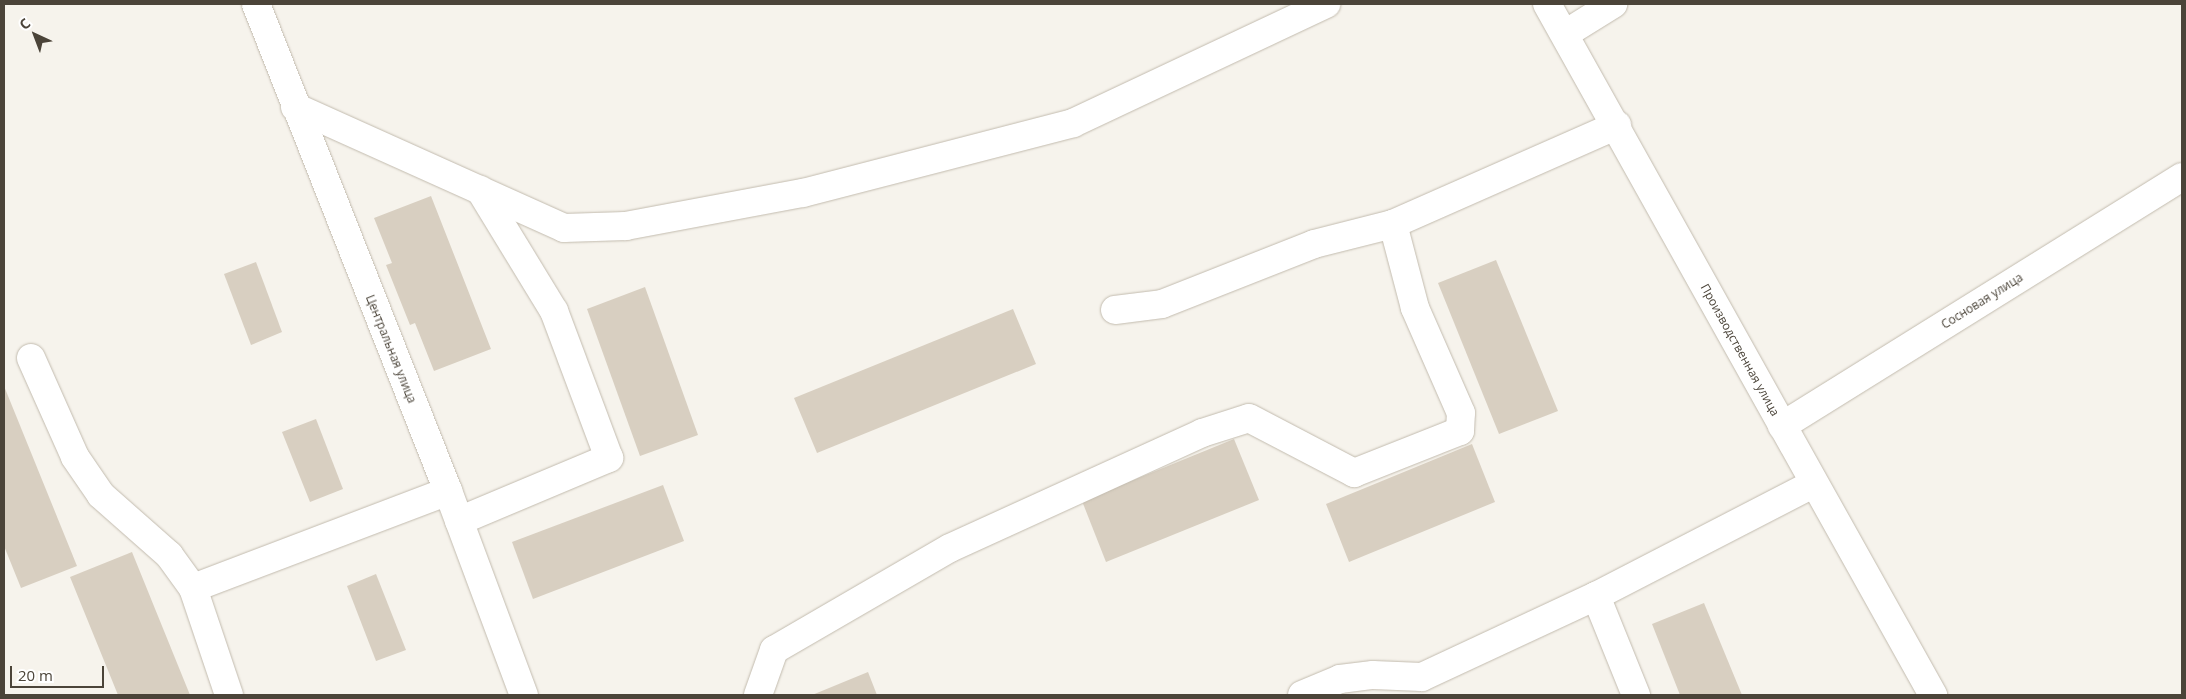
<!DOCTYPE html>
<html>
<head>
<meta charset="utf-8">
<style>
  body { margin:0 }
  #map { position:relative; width:2186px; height:699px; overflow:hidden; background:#f6f3ec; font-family:"Open Sans",sans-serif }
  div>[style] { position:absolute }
  .building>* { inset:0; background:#d8cfc1 }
  .roads { filter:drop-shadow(0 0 1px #c2bbae) drop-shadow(0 0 1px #c2bbae) }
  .minor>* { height:28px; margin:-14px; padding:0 14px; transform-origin:14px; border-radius:14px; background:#fff }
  span { translate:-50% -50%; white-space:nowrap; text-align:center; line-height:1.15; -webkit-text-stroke:5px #fff; paint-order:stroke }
  .street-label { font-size:12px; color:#4b4439 }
  .frame { position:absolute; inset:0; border:5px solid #4b4439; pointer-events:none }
  .north { position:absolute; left:10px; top:10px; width:50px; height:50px; -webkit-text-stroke:4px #fff; paint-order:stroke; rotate:317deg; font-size:14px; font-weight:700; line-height:20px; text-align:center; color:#4b4439 }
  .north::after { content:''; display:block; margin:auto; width:18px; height:22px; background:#4b4439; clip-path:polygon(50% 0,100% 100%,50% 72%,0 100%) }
  .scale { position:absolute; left:10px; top:666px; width:94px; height:22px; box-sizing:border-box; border:2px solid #4b4439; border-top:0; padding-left:6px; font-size:15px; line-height:18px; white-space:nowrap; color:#4b4439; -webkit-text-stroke:4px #fff; paint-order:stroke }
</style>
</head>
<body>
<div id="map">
  <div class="building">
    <i style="clip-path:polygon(431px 196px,491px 349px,434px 371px,415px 323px,410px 325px,386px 265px,392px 263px,374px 218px)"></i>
    <i style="clip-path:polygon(1496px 260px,1558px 411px,1499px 434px,1438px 283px)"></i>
    <i style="clip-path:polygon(256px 262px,282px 332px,251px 345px,224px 274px)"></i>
    <i style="clip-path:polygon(645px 287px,698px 435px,640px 456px,587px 309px)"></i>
    <i style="clip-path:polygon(1013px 309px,1036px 364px,817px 453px,794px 398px)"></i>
    <i style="clip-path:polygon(4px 386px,77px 566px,21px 588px,4px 546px)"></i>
    <i style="clip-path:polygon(316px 419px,343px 489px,310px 502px,282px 432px)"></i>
    <i style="clip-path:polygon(1234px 439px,1259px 500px,1106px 562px,1082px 501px)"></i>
    <i style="clip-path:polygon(1472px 444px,1495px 502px,1349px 562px,1326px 504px)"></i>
    <i style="clip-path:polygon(663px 485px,684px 541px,533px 599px,512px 542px)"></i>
    <i style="clip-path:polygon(132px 552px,190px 695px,118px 695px,70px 577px)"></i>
    <i style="clip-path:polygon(376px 574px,406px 650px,376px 661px,347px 586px)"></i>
    <i style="clip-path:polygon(1704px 603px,1742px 695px,1680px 695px,1652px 624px)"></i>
    <i style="clip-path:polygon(868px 672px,877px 695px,812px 695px)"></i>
  </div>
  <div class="roads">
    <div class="minor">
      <i style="left:256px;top:4px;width:523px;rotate:68.48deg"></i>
      <i style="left:448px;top:491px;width:218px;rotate:69.6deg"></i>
      <i style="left:1547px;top:4px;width:792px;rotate:60.81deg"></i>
      <i style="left:1565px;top:34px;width:57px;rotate:-32deg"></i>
      <i style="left:295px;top:107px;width:295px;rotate:24.2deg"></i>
      <i style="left:564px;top:228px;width:62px;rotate:-1.8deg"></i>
      <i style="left:626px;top:226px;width:180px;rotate:-10.6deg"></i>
      <i style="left:803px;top:193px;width:279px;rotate:-14.5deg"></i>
      <i style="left:1073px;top:123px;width:280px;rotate:-25.2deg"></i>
      <i style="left:1115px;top:310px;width:47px;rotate:-7.3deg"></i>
      <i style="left:1162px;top:304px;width:163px;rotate:-21.5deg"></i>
      <i style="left:1314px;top:244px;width:81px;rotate:-14.2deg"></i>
      <i style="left:31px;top:358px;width:108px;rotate:66deg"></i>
      <i style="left:75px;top:457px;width:46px;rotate:55.6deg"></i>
      <i style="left:101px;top:495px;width:91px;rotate:41.4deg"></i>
      <i style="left:169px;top:555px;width:41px;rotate:54deg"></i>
      <i style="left:193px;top:588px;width:113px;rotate:71.4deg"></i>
      <i style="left:1782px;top:426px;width:471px;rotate:-31.9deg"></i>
      <i style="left:459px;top:521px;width:163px;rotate:-22.8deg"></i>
      <i style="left:609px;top:458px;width:157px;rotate:-110.5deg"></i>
      <i style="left:554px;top:311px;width:142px;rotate:-121.4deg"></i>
      <i style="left:193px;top:588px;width:273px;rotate:-20.8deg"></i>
      <i style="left:1596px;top:596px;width:107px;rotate:68deg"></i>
      <i style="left:758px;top:695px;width:48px;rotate:-70.4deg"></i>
      <i style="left:774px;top:650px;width:203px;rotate:-30.1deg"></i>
      <i style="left:950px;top:548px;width:277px;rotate:-24.5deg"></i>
      <i style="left:1202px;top:433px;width:49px;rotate:-17.7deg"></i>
      <i style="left:1249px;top:418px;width:119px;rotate:27.6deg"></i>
      <i style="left:1354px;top:473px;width:114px;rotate:-21.6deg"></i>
      <i style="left:1460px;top:431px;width:18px;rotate:-87deg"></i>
      <i style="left:1461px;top:413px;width:115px;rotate:-113.7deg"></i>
      <i style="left:1415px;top:308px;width:87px;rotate:-104.7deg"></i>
      <i style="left:1393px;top:224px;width:245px;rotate:-23.8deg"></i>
      <i style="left:1302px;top:695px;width:41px;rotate:-22.8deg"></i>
      <i style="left:1340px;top:679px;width:33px;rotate:-7deg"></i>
      <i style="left:1373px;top:675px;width:49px;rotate:2.3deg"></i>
      <i style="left:1422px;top:677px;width:192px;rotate:-25deg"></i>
      <i style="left:1596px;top:596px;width:244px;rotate:-27.3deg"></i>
    </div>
  </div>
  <div class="street-label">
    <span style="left:1982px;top:301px;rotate:-32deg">Сосновая улица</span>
    <span style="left:391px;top:349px;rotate:68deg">Центральная улица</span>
    <span style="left:1740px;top:350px;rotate:61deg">Производственная улица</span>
  </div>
  <div class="frame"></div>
  <div class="north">С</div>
  <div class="scale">20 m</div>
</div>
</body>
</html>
